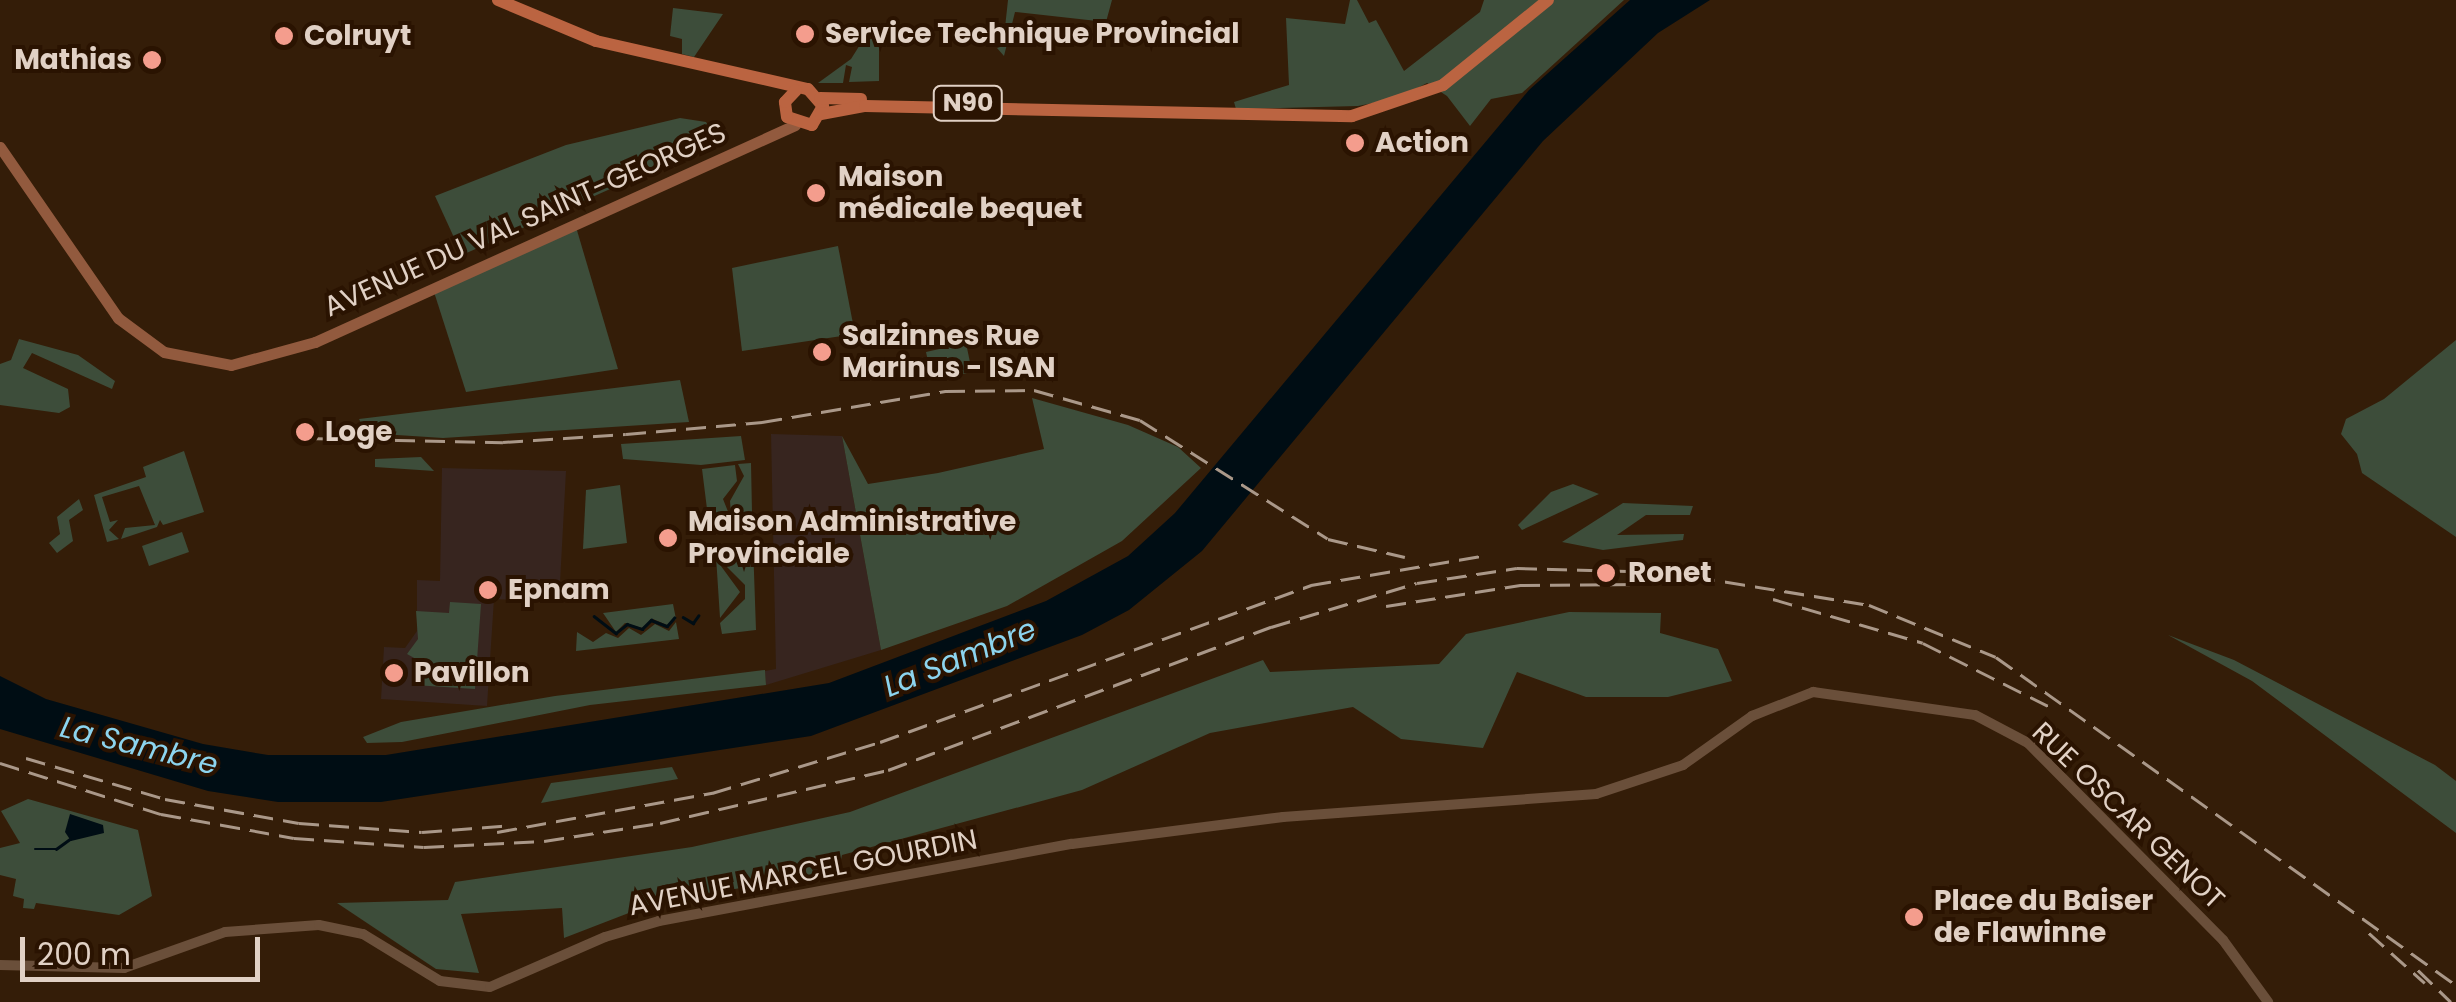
<!DOCTYPE html>
<html>
<head>
<meta charset="utf-8">
<style>
  body { margin:0 }
  #map { position:relative; width:2456px; height:1002px; overflow:hidden; background:#341d08; font-family:Poppins,sans-serif }
  div>[style] { position:absolute }
  .education>* { inset:0; background:#37251f }
  .green>* { inset:0; background:#3d4d3a }
  .water>* { inset:0; background:#000d14 }
  .stream>* { height:2.5px; margin:-1.25px; padding:0 1.25px; transform-origin:1.25px; border-radius:1.25px; background:#000d14 }
  .tertiary>* { height:10px; margin:-5px; padding:0 5px; transform-origin:5px; border-radius:5px; background:#6a4f3a }
  .secondary>* { height:11px; margin:-5.5px; padding:0 5.5px; transform-origin:5.5px; border-radius:5.5px; background:#925a3e }
  .primary>* { height:12px; margin:-6px; padding:0 6px; transform-origin:6px; border-radius:6px; background:#bb6441 }
  .rail>* { height:2.5px; margin-top:-1.25px; transform-origin:0; background:repeating-linear-gradient(90deg,#aa9889 0 20px,transparent 0 30px) }
  .dots>* { width:28px; height:28px; translate:-50% -50%; box-sizing:border-box; border:5px solid #2a1301; border-radius:50% }
  span { translate:-50% -50%; white-space:nowrap; text-align:center; line-height:1.15; -webkit-text-stroke:8px #2a1301; paint-order:stroke }
  .shield-label span { padding:2px 8px; background:#2a1301; border:2px solid; border-radius:8px; -webkit-text-stroke-width:0 }
  .shield-label { font-size:25px; color:#e1d1c5; font-weight:700 }
  .poi-label { font-size:28px; color:#e1d1c5; font-weight:700 }
  .left { translate:0 -50%; text-align:left }
  .right { translate:-100% -50%; text-align:right }
  .street-label { font-size:28px; color:#e1d1c5 }
  .water-label { font-size:30px; color:#8cd4ee; font-style:italic }
  .scale { position:absolute; left:20px; top:937px; width:240px; height:45px; box-sizing:border-box; border:5px solid #e1d1c5; border-top:0; padding-left:12px; font-size:30px; line-height:35px; white-space:nowrap; color:#e1d1c5; -webkit-text-stroke:8px #2a1301; paint-order:stroke }
</style>
</head>
<body>
<div id="map">
  <div class="education">
    <i style="clip-path:polygon(771px 434px,842px 436px,881px 650px,766px 685px,765px 671px,776px 669px)"></i>
    <i style="clip-path:polygon(442px 468px,566px 471px,559px 602px,494px 599px,487px 706px,381px 699px,384px 647px,405px 648px,417px 631px,417px 580px,440px 581px)"></i>
  </div>
  <div class="green">
    <i style="clip-path:polygon(1008px 0,1112px 0,1106px 22px,1015px 12px,1004px 56px,997px 48px,1003px 46px)"></i>
    <i style="clip-path:polygon(1350px 0,1357px 0,1369px 23px,1376px 20px,1404px 71px,1480px 12px,1484px 0,1624px 0,1522px 93px,1491px 99px,1470px 126px,1447px 96px,1427px 83px,1398px 98px,1358px 106px,1236px 109px,1234px 102px,1289px 85px,1286px 18px,1345px 24px)"></i>
    <i style="clip-path:polygon(673px 8px,723px 14px,694px 57px,682px 54px,682px 39px,670px 36px)"></i>
    <i style="clip-path:polygon(879px 38px,879px 81px,849px 82px,852px 67px,846px 65px,843px 83px,818px 83px,851px 59px,863px 40px)"></i>
    <i style="clip-path:polygon(680px 118px,706px 122px,718px 141px,462px 255px,435px 196px,566px 145px)"></i>
    <i style="clip-path:polygon(576px 227px,618px 369px,466px 392px,434px 292px)"></i>
    <i style="clip-path:polygon(838px 246px,855px 334px,742px 351px,732px 268px)"></i>
    <i style="clip-path:polygon(19px 339px,78px 355px,115px 381px,112px 389px,32px 353px,23px 368px,68px 389px,70px 407px,59px 413px,0 405px,0 364px,11px 360px)"></i>
    <i style="clip-path:polygon(2456px 340px,2456px 537px,2362px 473px,2357px 454px,2341px 434px,2346px 419px,2384px 399px)"></i>
    <i style="clip-path:polygon(966px 343px,972px 372px,932px 380px,926px 352px)"></i>
    <i style="clip-path:polygon(680px 380px,689px 422px,443px 438px,366px 433px,359px 419px)"></i>
    <i style="clip-path:polygon(1032px 398px,1128px 425px,1178px 447px,1201px 468px,1122px 541px,1007px 606px,881px 650px,842px 436px,868px 484px,938px 473px,1044px 449px)"></i>
    <i style="clip-path:polygon(741px 436px,745px 460px,701px 465px,623px 459px,621px 444px)"></i>
    <i style="clip-path:polygon(184px 451px,204px 512px,163px 525px,160px 520px,157px 527px,121px 539px,125px 528px,155px 525px,139px 486px,102px 497px,110px 522px,118px 520px,109px 530px,119px 539px,107px 542px,94px 495px,146px 477px,143px 467px)"></i>
    <i style="clip-path:polygon(421px 457px,434px 471px,375px 467px,375px 459px)"></i>
    <i style="clip-path:polygon(751px 463px,752px 512px,731px 514px,730px 501px,744px 476px,738px 464px)"></i>
    <i style="clip-path:polygon(735px 465px,737px 481px,723px 499px,729px 514px,712px 516px,709px 525px,702px 469px)"></i>
    <i style="clip-path:polygon(1573px 484px,1599px 494px,1522px 530px,1518px 525px,1551px 492px)"></i>
    <i style="clip-path:polygon(620px 485px,627px 543px,583px 549px,586px 490px)"></i>
    <i style="clip-path:polygon(79px 499px,83px 510px,69px 520px,73px 541px,57px 553px,49px 543px,60px 534px,57px 517px)"></i>
    <i style="clip-path:polygon(1623px 503px,1693px 506px,1690px 515px,1646px 515px,1617px 535px,1684px 534px,1683px 540px,1603px 550px,1562px 542px)"></i>
    <i style="clip-path:polygon(182px 532px,189px 552px,149px 566px,142px 546px)"></i>
    <i style="clip-path:polygon(715px 541px,716px 549px,733px 547px,732px 557px,718px 562px,740px 592px,720px 618px)"></i>
    <i style="clip-path:polygon(753px 544px,756px 630px,722px 634px,720px 623px,745px 599px,745px 585px,723px 563px,737px 560px,735px 546px)"></i>
    <i style="clip-path:polygon(450px 602px,481px 604px,475px 689px,414px 685px,416px 659px,407px 654px,418px 639px,416px 611px,449px 613px)"></i>
    <i style="clip-path:polygon(673px 604px,676px 619px,667px 625px,653px 619px,642px 628px,625px 623px,616px 632px,603px 613px)"></i>
    <i style="clip-path:polygon(1569px 612px,1661px 613px,1660px 633px,1718px 649px,1732px 681px,1668px 697px,1586px 697px,1517px 672px,1483px 748px,1401px 739px,1353px 707px,1210px 733px,1082px 790px,842px 855px,838px 874px,665px 899px,564px 938px,562px 908px,461px 914px,479px 973px,436px 969px,337px 903px,448px 900px,455px 882px,692px 847px,850px 812px,1263px 660px,1270px 672px,1439px 664px,1466px 634px)"></i>
    <i style="clip-path:polygon(676px 622px,679px 639px,576px 651px,577px 632px,593px 642px,606px 633px,618px 638px,629px 628px,641px 635px,655px 624px,669px 631px)"></i>
    <i style="clip-path:polygon(2168px 635px,2234px 660px,2435px 765px,2456px 781px,2456px 833px,2252px 681px)"></i>
    <i style="clip-path:polygon(765px 670px,766px 685px,590px 705px,402px 742px,367px 743px,363px 737px,401px 722px,555px 696px)"></i>
    <i style="clip-path:polygon(672px 767px,678px 779px,541px 803px,551px 783px)"></i>
    <i style="clip-path:polygon(28px 799px,138px 830px,152px 896px,119px 915px,36px 903px,34px 909px,23px 908px,24px 899px,13px 896px,16px 879px,0 875px,0 848px,20px 843px,1px 811px)"></i>
  </div>
  <div class="water">
    <i style="clip-path:polygon(1630px 0,1710px 0,1658px 33px,1543px 141px,1202px 551px,1129px 610px,1082px 635px,811px 736px,381px 802px,278px 802px,208px 791px,0 729px,0 676px,46px 699px,203px 744px,268px 755px,386px 755px,829px 683px,1046px 601px,1128px 556px,1175px 513px,1529px 90px)"></i>
    <i style="clip-path:polygon(70px 814px,103px 825px,104px 833px,71px 841px,65px 832px)"></i>
  </div>
  <div class="stream">
    <i style="left:594px;top:616px;width:28px;rotate:38deg"></i>
    <i style="left:616px;top:633px;width:14px;rotate:-39deg"></i>
    <i style="left:627px;top:624px;width:16px;rotate:18deg"></i>
    <i style="left:642px;top:629px;width:13px;rotate:-45deg"></i>
    <i style="left:651px;top:620px;width:17px;rotate:21deg"></i>
    <i style="left:667px;top:626px;width:11px;rotate:-49deg"></i>
    <i style="left:683px;top:617px;width:12px;rotate:31deg"></i>
    <i style="left:693px;top:623px;width:9px;rotate:-54deg"></i>
    <i style="left:35px;top:849px;width:21px"></i>
    <i style="left:56px;top:849px;width:17px;rotate:-36deg"></i>
  </div>
  <div class="tertiary">
    <i style="left:0;top:965px;width:124px;rotate:1.4deg"></i>
    <i style="left:124px;top:968px;width:107px;rotate:-19.6deg"></i>
    <i style="left:225px;top:932px;width:94px;rotate:-4.3deg"></i>
    <i style="left:319px;top:925px;width:45px;rotate:11.6deg"></i>
    <i style="left:363px;top:934px;width:90px;rotate:31.4deg"></i>
    <i style="left:440px;top:981px;width:50px;rotate:6.8deg"></i>
    <i style="left:490px;top:987px;width:125px;rotate:-23.5deg"></i>
    <i style="left:605px;top:937px;width:56px;rotate:-16.5deg"></i>
    <i style="left:659px;top:921px;width:420px;rotate:-10.6deg"></i>
    <i style="left:1072px;top:844px;width:213px;rotate:-7.3deg"></i>
    <i style="left:1283px;top:817px;width:314px;rotate:-4.2deg"></i>
    <i style="left:1596px;top:794px;width:92px;rotate:-18.4deg"></i>
    <i style="left:1683px;top:765px;width:85px;rotate:-35.4deg"></i>
    <i style="left:1752px;top:716px;width:66px;rotate:-21.5deg"></i>
    <i style="left:1813px;top:692px;width:164px;rotate:8.1deg"></i>
    <i style="left:1975px;top:715px;width:60px;rotate:27.8deg"></i>
    <i style="left:2028px;top:743px;width:277px;rotate:45.3deg"></i>
    <i style="left:2223px;top:940px;width:77px;rotate:54deg"></i>
  </div>
  <div class="secondary">
    <i style="left:0;top:147px;width:208px;rotate:55.4deg"></i>
    <i style="left:118px;top:318px;width:57px;rotate:36.5deg"></i>
    <i style="left:164px;top:352px;width:68px;rotate:11deg"></i>
    <i style="left:231px;top:365px;width:87px;rotate:-15.3deg"></i>
    <i style="left:315px;top:342px;width:527px;rotate:-24.33deg"></i>
  </div>
  <div class="primary">
    <i style="left:498px;top:0;width:106px;rotate:22.7deg"></i>
    <i style="left:596px;top:41px;width:217px;rotate:12.8deg"></i>
    <i style="left:808px;top:89px;width:23px;rotate:49deg"></i>
    <i style="left:823px;top:106px;width:22px;rotate:120deg"></i>
    <i style="left:812px;top:125px;width:26px;rotate:-162deg"></i>
    <i style="left:787px;top:117px;width:15px;rotate:-98deg"></i>
    <i style="left:785px;top:102px;width:16px;rotate:-47deg"></i>
    <i style="left:820px;top:98px;width:41px;rotate:1.4deg"></i>
    <i style="left:821px;top:114px;width:45px;rotate:-10.3deg"></i>
    <i style="left:865px;top:106px;width:487px;rotate:1.2deg"></i>
    <i style="left:1352px;top:116px;width:96px;rotate:-18.8deg"></i>
    <i style="left:1443px;top:85px;width:135px;rotate:-39deg"></i>
  </div>
  <div class="rail">
    <i style="left:305px;top:438px;width:198px;rotate:1.2deg"></i>
    <i style="left:503px;top:442px;width:123px;rotate:-3.7deg"></i>
    <i style="left:626px;top:434px;width:137px;rotate:-5deg"></i>
    <i style="left:762px;top:422px;width:186px;rotate:-9.6deg"></i>
    <i style="left:945px;top:391px;width:89px;rotate:-0.6deg"></i>
    <i style="left:1034px;top:390px;width:110px;rotate:15.8deg"></i>
    <i style="left:1140px;top:420px;width:222px;rotate:32.3deg"></i>
    <i style="left:1328px;top:539px;width:79px;rotate:13.2deg"></i>
    <i style="left:1773px;top:599px;width:156px;rotate:16.3deg"></i>
    <i style="left:1923px;top:643px;width:149px;rotate:26.7deg"></i>
    <i style="left:1386px;top:606px;width:136px;rotate:-8.9deg"></i>
    <i style="left:1520px;top:585px;width:124px;rotate:-0.5deg"></i>
    <i style="left:26px;top:758px;width:145px;rotate:16.4deg"></i>
    <i style="left:165px;top:799px;width:136px;rotate:10.2deg"></i>
    <i style="left:299px;top:823px;width:123px;rotate:4.2deg"></i>
    <i style="left:422px;top:832px;width:90px;rotate:-4.4deg"></i>
    <i style="left:0;top:763px;width:169px;rotate:17.6deg"></i>
    <i style="left:161px;top:814px;width:135px;rotate:10.2deg"></i>
    <i style="left:294px;top:838px;width:130px;rotate:4deg"></i>
    <i style="left:424px;top:847px;width:120px;rotate:-2.9deg"></i>
    <i style="left:544px;top:841px;width:117px;rotate:-8.8deg"></i>
    <i style="left:660px;top:823px;width:234px;rotate:-13.1deg"></i>
    <i style="left:888px;top:770px;width:409px;rotate:-20.5deg"></i>
    <i style="left:1271px;top:627px;width:152px;rotate:-16.8deg"></i>
    <i style="left:1417px;top:583px;width:101px;rotate:-8.5deg"></i>
    <i style="left:1517px;top:568px;width:149px;rotate:1.5deg"></i>
    <i style="left:1666px;top:572px;width:206px;rotate:9.2deg"></i>
    <i style="left:1869px;top:605px;width:137px;rotate:22.3deg"></i>
    <i style="left:1996px;top:657px;width:565px;rotate:35.49deg"></i>
    <i style="left:497px;top:832px;width:219px;rotate:-10.3deg"></i>
    <i style="left:712px;top:793px;width:176px;rotate:-16.9deg"></i>
    <i style="left:880px;top:742px;width:459px;rotate:-20deg"></i>
    <i style="left:1311px;top:585px;width:171px;rotate:-9.7deg"></i>
    <i style="left:2369px;top:933px;width:75px;rotate:41.8deg"></i>
    <i style="left:2418px;top:970px;width:46px;rotate:44.1deg"></i>
  </div>
  <div class="dots">
    <i style="left:805px;top:34px;background:#f49d8d"></i>
    <i style="left:284px;top:36px;background:#f49d8d"></i>
    <i style="left:152px;top:60px;background:#f49d8d"></i>
    <i style="left:1355px;top:143px;background:#f49d8d"></i>
    <i style="left:816px;top:193px;background:#f49d8d"></i>
    <i style="left:822px;top:352px;background:#f49d8d"></i>
    <i style="left:305px;top:432px;background:#f49d8d"></i>
    <i style="left:668px;top:538px;background:#f49d8d"></i>
    <i style="left:1606px;top:573px;background:#f49d8d"></i>
    <i style="left:488px;top:590px;background:#f49d8d"></i>
    <i style="left:394px;top:673px;background:#f49d8d"></i>
    <i style="left:1914px;top:917px;background:#f49d8d"></i>
  </div>
  <div class="shield-label">
    <span style="left:968px;top:103px">N90</span>
  </div>
  <div class="poi-label">
    <span class="left" style="left:825px;top:34px">Service Technique Provincial</span>
    <span class="left" style="left:304px;top:36px">Colruyt</span>
    <span class="right" style="left:132px;top:60px">Mathias</span>
    <span class="left" style="left:1375px;top:143px">Action</span>
    <span class="left" style="left:838px;top:193px">Maison<br>médicale bequet</span>
    <span class="left" style="left:842px;top:352px">Salzinnes Rue<br>Marinus - ISAN</span>
    <span class="left" style="left:325px;top:432px">Loge</span>
    <span class="left" style="left:688px;top:538px">Maison Administrative<br>Provinciale</span>
    <span class="left" style="left:1628px;top:573px">Ronet</span>
    <span class="left" style="left:508px;top:590px">Epnam</span>
    <span class="left" style="left:414px;top:673px">Pavillon</span>
    <span class="left" style="left:1934px;top:917px">Place du Baiser<br>de Flawinne</span>
  </div>
  <div class="street-label">
    <span style="left:525px;top:220px;rotate:-24deg">AVENUE DU VAL SAINT-GEORGES</span>
    <span style="left:2128px;top:816px;rotate:44deg">RUE OSCAR GENOT</span>
    <span style="left:803px;top:873px;rotate:-11deg">AVENUE MARCEL GOURDIN</span>
  </div>
  <div class="water-label">
    <span style="left:960px;top:658px;rotate:-22deg">La Sambre</span>
    <span style="left:139px;top:746px;rotate:14deg">La Sambre</span>
  </div>
  <div class="scale">200 m</div>
</div>
</body>
</html>
